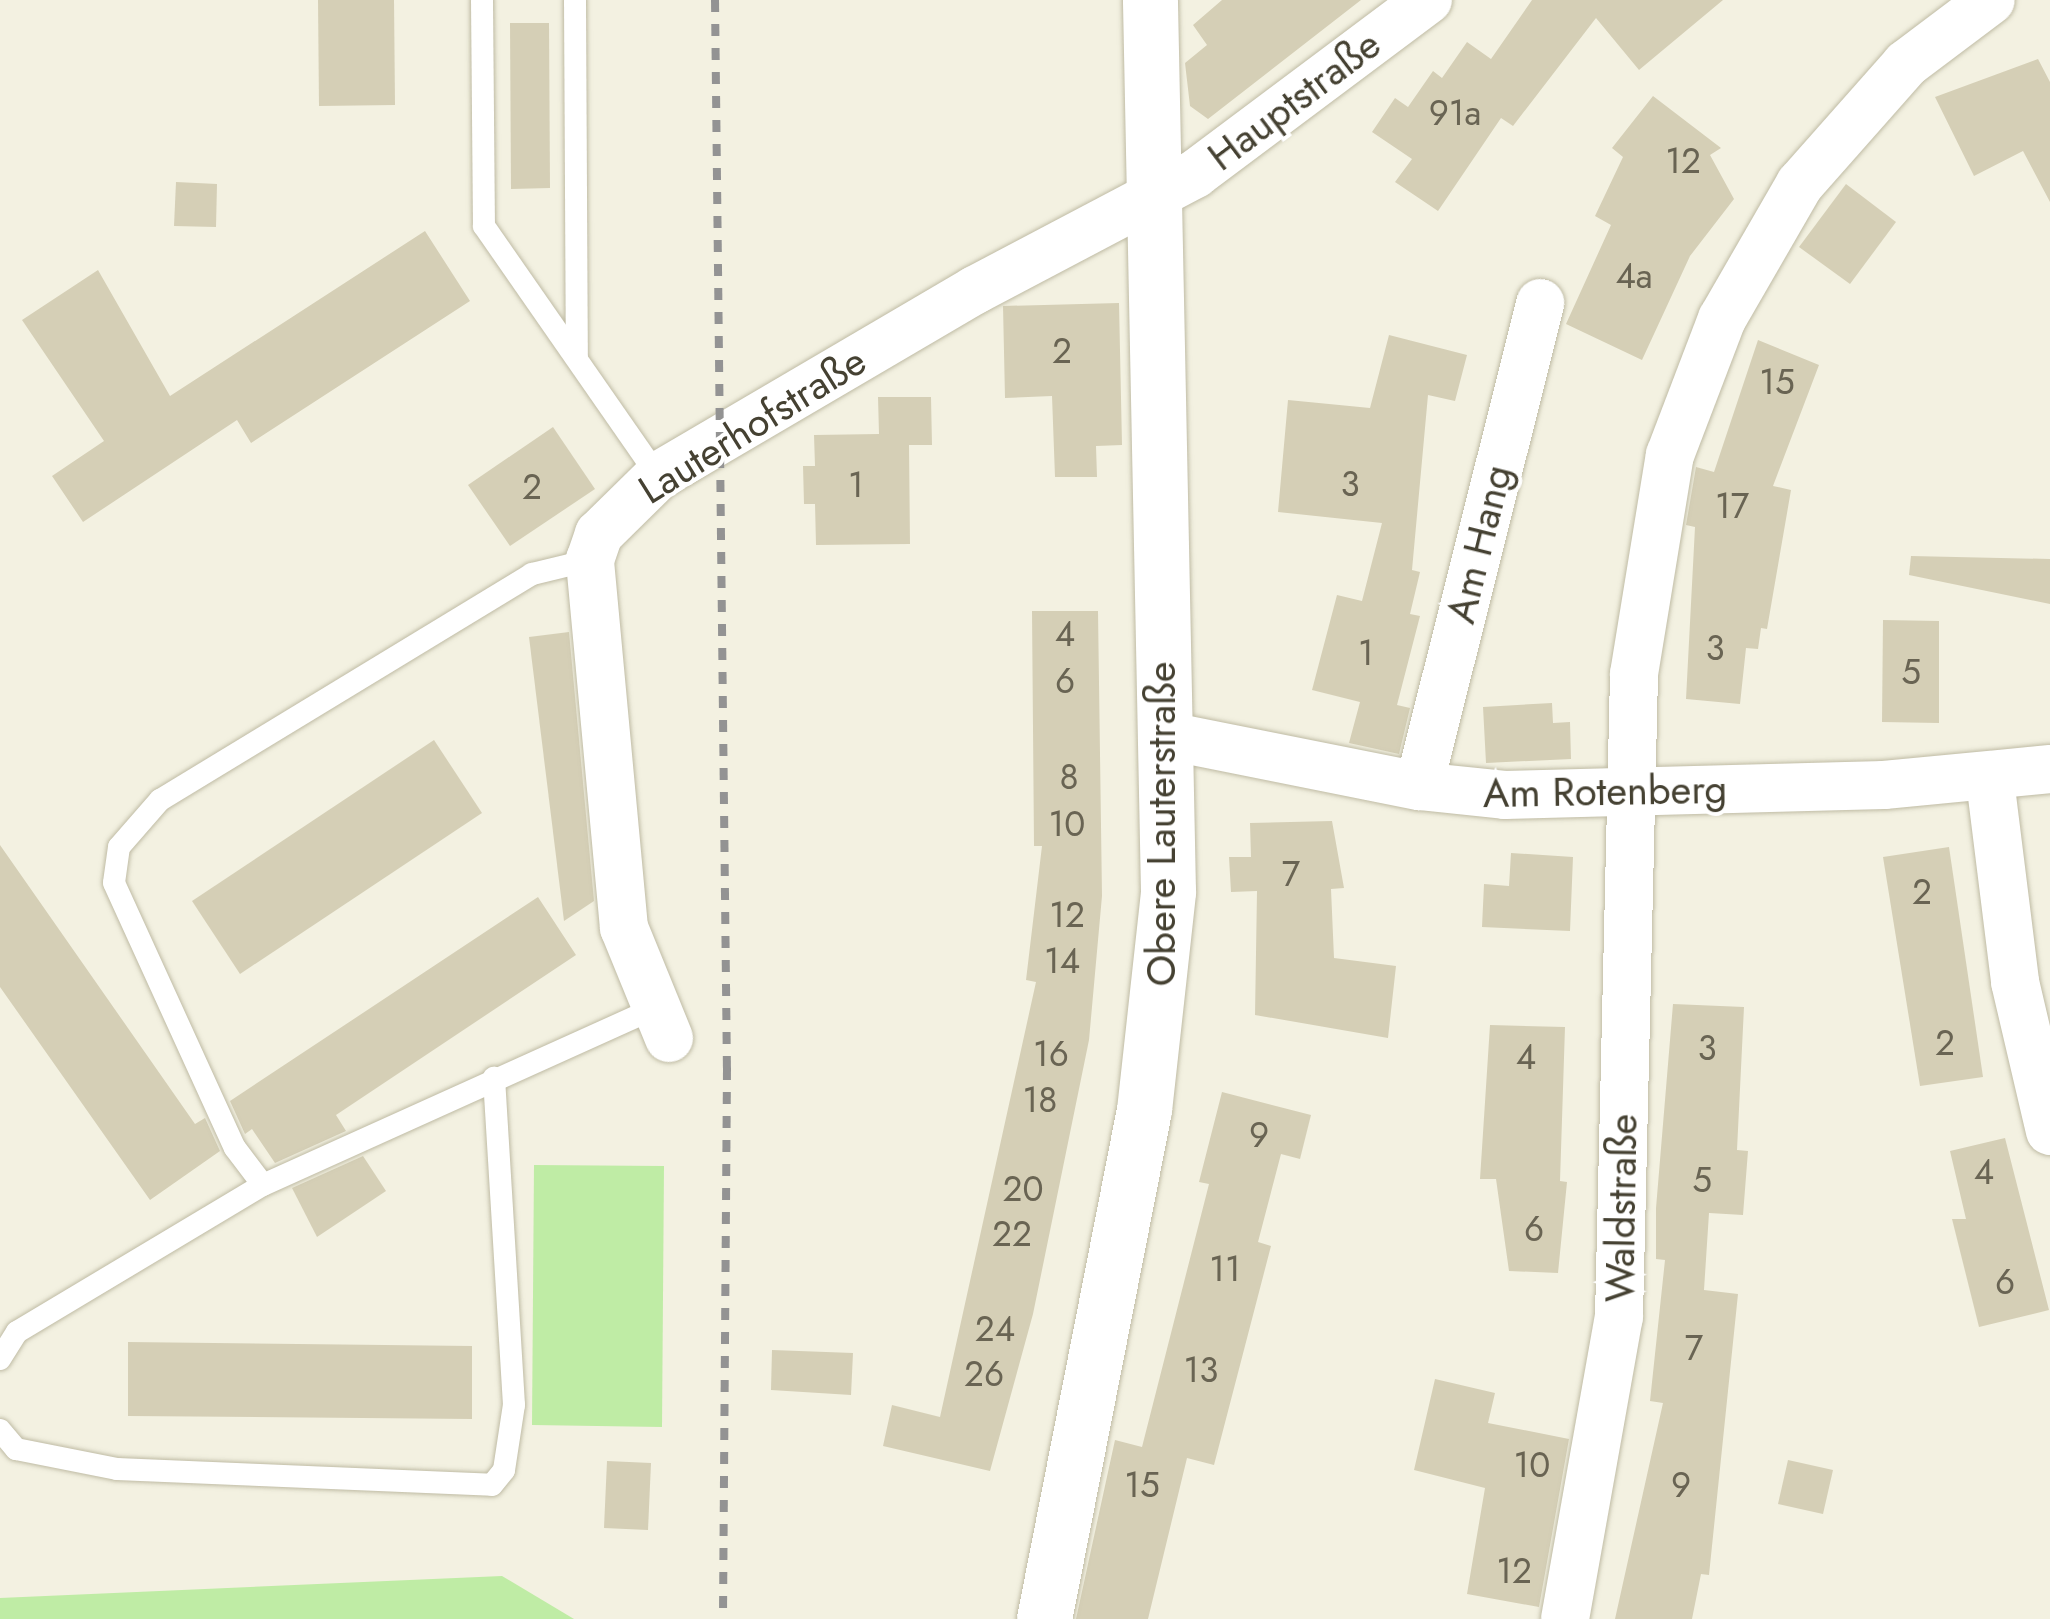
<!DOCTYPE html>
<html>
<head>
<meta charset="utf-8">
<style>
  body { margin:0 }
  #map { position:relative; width:2050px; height:1619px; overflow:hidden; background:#f3f1e1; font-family:Jost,sans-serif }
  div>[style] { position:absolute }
  .green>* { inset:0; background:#bfeca5 }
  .building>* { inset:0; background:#d5cfb6 }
  .roads { filter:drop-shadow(0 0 2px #bfbba4) drop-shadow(0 0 2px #bfbba4) }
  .service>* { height:22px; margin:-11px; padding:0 11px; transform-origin:11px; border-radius:11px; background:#fff }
  .minor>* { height:48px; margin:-24px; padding:0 24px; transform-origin:24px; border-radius:24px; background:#fff }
  .tertiary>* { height:55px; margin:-27.5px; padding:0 27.5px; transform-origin:27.5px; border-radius:27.5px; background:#fff }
  .rail>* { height:8px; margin-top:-4px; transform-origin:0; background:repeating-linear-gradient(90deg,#939393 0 12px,transparent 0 24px) }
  span { translate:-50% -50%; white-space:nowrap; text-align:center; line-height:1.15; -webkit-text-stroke:8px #fff; paint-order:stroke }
  .number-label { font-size:35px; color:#696453 }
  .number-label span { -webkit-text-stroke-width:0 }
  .street-label { font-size:40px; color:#454132 }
</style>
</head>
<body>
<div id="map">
  <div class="green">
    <i style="clip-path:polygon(534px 1165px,664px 1166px,662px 1427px,532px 1425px)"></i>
    <i style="clip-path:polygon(502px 1576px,574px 1619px,0 1619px,0 1598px)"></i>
  </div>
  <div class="building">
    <i style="clip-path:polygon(318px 0,394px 0,395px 105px,319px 106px)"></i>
    <i style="clip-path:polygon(1222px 0,1361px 0,1208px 119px,1190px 106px,1185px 63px,1207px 45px,1193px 25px)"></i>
    <i style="clip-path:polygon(1532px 0,1723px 0,1639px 70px,1596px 18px,1513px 126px,1501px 118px,1438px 211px,1395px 182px,1412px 159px,1372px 132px,1395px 98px,1408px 107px,1433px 71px,1442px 78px,1467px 42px,1491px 59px)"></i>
    <i style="clip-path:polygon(510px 23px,549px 23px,550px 188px,511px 189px)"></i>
    <i style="clip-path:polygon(2038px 59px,2050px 82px,2050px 202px,2023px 151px,1974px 176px,1935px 97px)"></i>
    <i style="clip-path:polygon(1653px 96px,1721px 148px,1710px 155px,1734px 199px,1690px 256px,1642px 360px,1566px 324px,1611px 225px,1595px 216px,1623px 157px,1612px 148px)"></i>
    <i style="clip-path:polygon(176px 182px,217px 184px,216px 227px,174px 226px)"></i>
    <i style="clip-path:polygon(1846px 184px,1896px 222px,1850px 284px,1799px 247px)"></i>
    <i style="clip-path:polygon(425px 231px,470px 301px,251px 443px,237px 420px,83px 522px,52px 476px,104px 441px,22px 320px,98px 270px,170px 396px)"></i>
    <i style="clip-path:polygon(1119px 303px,1122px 445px,1096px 446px,1097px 477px,1055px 477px,1052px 396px,1005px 398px,1003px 306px)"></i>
    <i style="clip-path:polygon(1389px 335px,1467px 355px,1455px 401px,1428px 395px,1412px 570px,1420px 572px,1410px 614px,1420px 616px,1397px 705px,1410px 708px,1399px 754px,1349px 743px,1360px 702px,1312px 690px,1337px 595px,1362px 601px,1382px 523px,1278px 512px,1288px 400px,1370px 408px)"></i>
    <i style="clip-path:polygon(1758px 340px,1819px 365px,1773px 486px,1791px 490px,1767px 629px,1761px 628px,1758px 649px,1746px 648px,1740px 704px,1686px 699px,1695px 527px,1686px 525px,1696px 467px,1714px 472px)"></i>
    <i style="clip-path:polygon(878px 397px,931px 397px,932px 445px,909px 445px,910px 544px,816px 545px,815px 504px,804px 504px,803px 466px,815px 466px,814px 435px,879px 434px)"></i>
    <i style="clip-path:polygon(553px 427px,595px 489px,510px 546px,468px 485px)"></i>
    <i style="clip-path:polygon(1911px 556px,2050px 559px,2050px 604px,1909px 575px)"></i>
    <i style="clip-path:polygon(1032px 611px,1098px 611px,1102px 896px,1089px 1040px,1033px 1314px,990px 1471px,883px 1446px,892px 1405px,940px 1417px,1036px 982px,1026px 980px,1042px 846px,1034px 846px)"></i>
    <i style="clip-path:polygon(1883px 620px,1939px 621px,1939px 723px,1882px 722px)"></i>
    <i style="clip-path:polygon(569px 632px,594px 901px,564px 921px,529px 637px)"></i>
    <i style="clip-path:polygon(1552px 703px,1553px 723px,1570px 722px,1571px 759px,1486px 763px,1483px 707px)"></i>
    <i style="clip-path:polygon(434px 740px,482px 813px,240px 974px,192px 901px)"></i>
    <i style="clip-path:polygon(1332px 821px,1344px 888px,1331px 889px,1334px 958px,1396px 966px,1388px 1038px,1255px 1015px,1257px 891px,1231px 892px,1229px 857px,1251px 857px,1250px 823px)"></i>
    <i style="clip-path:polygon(0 845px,195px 1124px,205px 1118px,220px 1151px,150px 1200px,0 987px)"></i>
    <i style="clip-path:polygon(1949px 847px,1983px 1077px,1920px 1086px,1883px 857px)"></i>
    <i style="clip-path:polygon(1511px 853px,1573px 857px,1570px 931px,1482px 927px,1484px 884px,1509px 886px)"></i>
    <i style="clip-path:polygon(538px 897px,576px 955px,336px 1115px,346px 1131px,275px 1163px,252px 1129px,245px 1134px,230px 1101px)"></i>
    <i style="clip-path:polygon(1673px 1004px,1744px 1007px,1737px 1150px,1748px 1151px,1743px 1215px,1709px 1213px,1704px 1290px,1738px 1294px,1709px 1575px,1701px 1574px,1692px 1619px,1615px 1619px,1663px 1403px,1650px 1401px,1665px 1260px,1656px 1259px,1656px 1208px)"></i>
    <i style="clip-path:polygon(1490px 1025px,1565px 1027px,1560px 1181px,1567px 1182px,1558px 1273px,1509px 1271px,1496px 1179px,1480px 1179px)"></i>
    <i style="clip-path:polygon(1222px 1092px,1311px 1115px,1300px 1159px,1281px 1154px,1258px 1242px,1271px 1246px,1214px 1465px,1187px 1458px,1148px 1619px,1076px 1619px,1115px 1440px,1142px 1447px,1209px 1184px,1199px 1182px)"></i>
    <i style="clip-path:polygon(2005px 1138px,2049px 1310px,1979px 1327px,1952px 1219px,1966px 1219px,1950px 1151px)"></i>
    <i style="clip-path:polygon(363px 1156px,386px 1191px,317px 1237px,292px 1188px)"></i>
    <i style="clip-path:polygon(128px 1342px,472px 1346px,472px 1419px,128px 1416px)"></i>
    <i style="clip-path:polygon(772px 1350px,853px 1353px,851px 1395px,771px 1390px)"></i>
    <i style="clip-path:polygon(1435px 1379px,1495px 1393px,1488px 1423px,1569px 1439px,1539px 1607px,1467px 1594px,1485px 1488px,1414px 1470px)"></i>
    <i style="clip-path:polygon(1788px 1460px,1833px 1470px,1823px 1514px,1778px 1504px)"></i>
    <i style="clip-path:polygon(607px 1461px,651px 1463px,648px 1530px,604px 1528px)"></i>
  </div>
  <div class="roads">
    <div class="service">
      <i style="left:482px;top:0;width:226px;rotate:89.5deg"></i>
      <i style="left:484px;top:226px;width:305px;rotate:55.2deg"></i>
      <i style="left:575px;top:0;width:356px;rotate:89.7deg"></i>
      <i style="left:590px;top:560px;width:60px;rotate:166.4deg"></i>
      <i style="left:532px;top:574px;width:435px;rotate:148.7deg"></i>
      <i style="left:160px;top:800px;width:62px;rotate:131.1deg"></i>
      <i style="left:119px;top:847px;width:36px;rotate:98deg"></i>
      <i style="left:114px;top:883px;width:291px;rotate:65.5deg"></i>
      <i style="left:235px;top:1148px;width:46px;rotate:52.9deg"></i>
      <i style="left:263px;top:1185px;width:432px;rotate:-24.3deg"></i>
      <i style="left:0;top:1359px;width:32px;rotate:-58deg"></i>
      <i style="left:17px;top:1332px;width:287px;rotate:-30.9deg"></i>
      <i style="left:0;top:1430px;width:25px;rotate:50deg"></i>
      <i style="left:16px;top:1449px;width:103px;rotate:11.2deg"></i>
      <i style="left:117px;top:1469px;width:375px;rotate:2.4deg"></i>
      <i style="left:492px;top:1485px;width:19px;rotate:-51deg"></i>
      <i style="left:504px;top:1470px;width:66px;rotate:-81.3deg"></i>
      <i style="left:514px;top:1405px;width:328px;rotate:-93.5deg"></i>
    </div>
    <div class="minor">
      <i style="left:1163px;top:735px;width:261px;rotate:11.3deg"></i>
      <i style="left:1419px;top:786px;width:86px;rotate:6deg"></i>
      <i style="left:1505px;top:795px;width:379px;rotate:-1.5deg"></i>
      <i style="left:1884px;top:785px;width:167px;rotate:-5.5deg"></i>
      <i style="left:1990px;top:780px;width:204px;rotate:82.9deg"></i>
      <i style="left:2015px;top:982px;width:153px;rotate:76.8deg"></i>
      <i style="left:1419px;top:786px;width:498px;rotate:-75.9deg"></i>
      <i style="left:669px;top:1038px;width:119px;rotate:-112.2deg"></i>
      <i style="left:624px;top:928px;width:370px;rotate:-95.3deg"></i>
      <i style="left:590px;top:560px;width:28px;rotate:-71deg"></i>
      <i style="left:599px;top:534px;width:83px;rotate:-44.5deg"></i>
      <i style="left:658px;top:476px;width:368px;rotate:-30.4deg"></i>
      <i style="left:975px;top:290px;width:249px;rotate:-27.8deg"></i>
      <i style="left:1195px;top:174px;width:291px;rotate:-36.8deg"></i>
      <i style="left:1565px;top:1619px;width:307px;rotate:-79.9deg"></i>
      <i style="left:1619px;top:1317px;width:643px;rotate:-88.66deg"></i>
      <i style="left:1634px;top:674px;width:222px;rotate:-80.7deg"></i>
      <i style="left:1670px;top:455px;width:146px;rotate:-69.1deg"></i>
      <i style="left:1722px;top:319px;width:156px;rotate:-60deg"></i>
      <i style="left:1800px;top:184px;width:160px;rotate:-48.5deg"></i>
      <i style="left:1906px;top:64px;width:106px;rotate:-37deg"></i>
    </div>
    <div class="tertiary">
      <i style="left:1044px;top:1619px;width:519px;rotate:-78.89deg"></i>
      <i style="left:1144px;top:1110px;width:220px;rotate:-83.7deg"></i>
      <i style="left:1168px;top:891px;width:891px;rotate:-91.16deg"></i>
    </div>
  </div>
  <div class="rail">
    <i style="left:715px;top:0;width:1068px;rotate:89.36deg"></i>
    <i style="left:727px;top:1068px;width:551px;rotate:90.42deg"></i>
  </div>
  <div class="number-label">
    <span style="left:1455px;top:113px">91a</span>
    <span style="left:1683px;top:161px">12</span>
    <span style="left:1634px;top:276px">4a</span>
    <span style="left:1062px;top:351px">2</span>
    <span style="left:1777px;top:382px">15</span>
    <span style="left:1350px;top:484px">3</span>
    <span style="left:856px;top:485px">1</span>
    <span style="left:532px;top:487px">2</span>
    <span style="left:1732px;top:506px">17</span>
    <span style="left:1065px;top:634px">4</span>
    <span style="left:1715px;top:648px">3</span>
    <span style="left:1366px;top:653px">1</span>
    <span style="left:1911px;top:672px">5</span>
    <span style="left:1065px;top:681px">6</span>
    <span style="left:1069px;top:777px">8</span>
    <span style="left:1067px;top:824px">10</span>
    <span style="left:1291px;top:874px">7</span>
    <span style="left:1922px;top:892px">2</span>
    <span style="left:1067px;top:915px">12</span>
    <span style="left:1062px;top:961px">14</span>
    <span style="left:1945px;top:1043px">2</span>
    <span style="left:1707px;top:1048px">3</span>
    <span style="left:1051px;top:1054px">16</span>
    <span style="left:1526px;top:1057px">4</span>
    <span style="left:1040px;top:1100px">18</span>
    <span style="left:1259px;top:1135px">9</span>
    <span style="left:1984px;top:1172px">4</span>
    <span style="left:1702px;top:1180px">5</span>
    <span style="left:1023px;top:1189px">20</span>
    <span style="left:1534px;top:1229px">6</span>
    <span style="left:1012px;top:1234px">22</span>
    <span style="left:1225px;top:1269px">11</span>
    <span style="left:2005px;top:1282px">6</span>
    <span style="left:995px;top:1329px">24</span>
    <span style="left:1694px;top:1348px">7</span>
    <span style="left:1201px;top:1370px">13</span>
    <span style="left:984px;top:1374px">26</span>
    <span style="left:1532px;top:1465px">10</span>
    <span style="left:1142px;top:1485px">15</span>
    <span style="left:1681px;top:1485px">9</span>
    <span style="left:1514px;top:1571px">12</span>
  </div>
  <div class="street-label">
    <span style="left:1294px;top:100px;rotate:-37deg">Hauptstraße</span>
    <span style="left:752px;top:425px;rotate:-32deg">Lauterhofstraße</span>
    <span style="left:1479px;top:544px;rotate:-76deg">Am Hang</span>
    <span style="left:1605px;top:791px;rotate:-1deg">Am Rotenberg</span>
    <span style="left:1161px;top:824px;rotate:-90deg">Obere Lauterstraße</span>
    <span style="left:1621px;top:1208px;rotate:-89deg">Waldstraße</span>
  </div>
</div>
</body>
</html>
